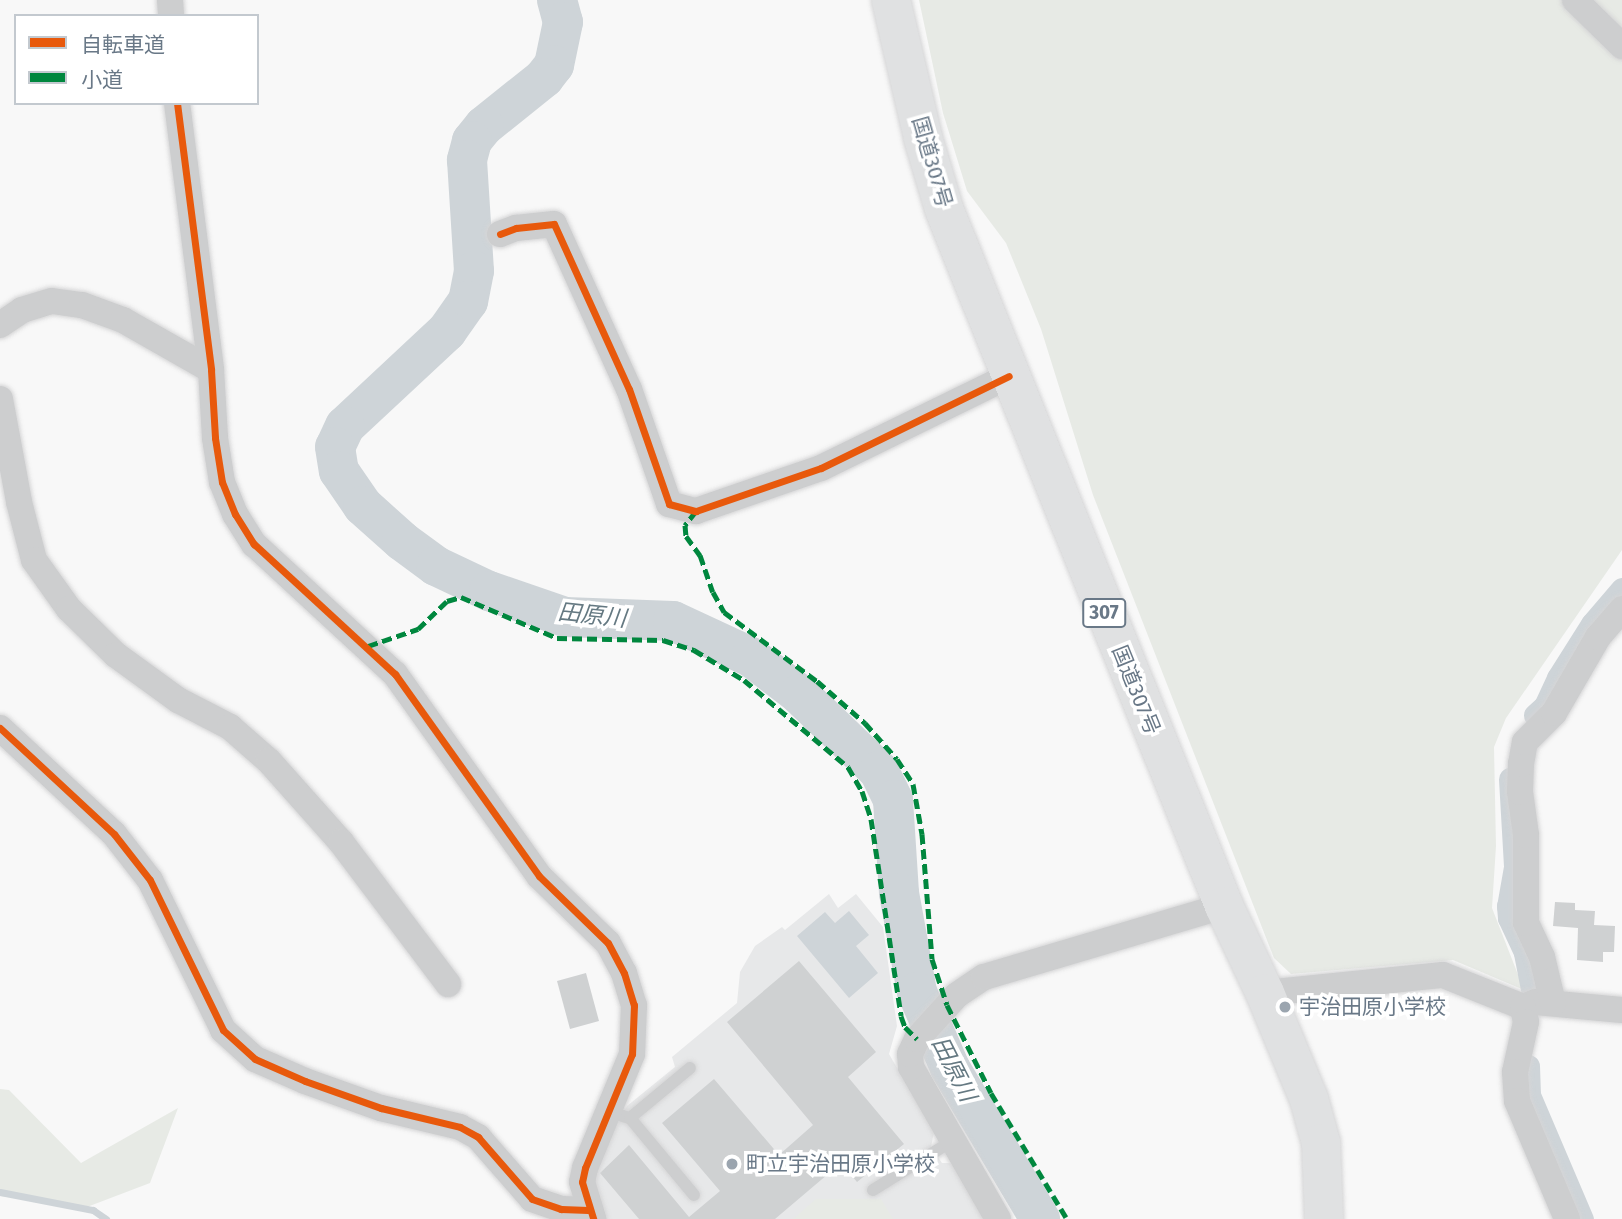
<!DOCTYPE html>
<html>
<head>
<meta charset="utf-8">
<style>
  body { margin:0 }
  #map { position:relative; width:1622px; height:1219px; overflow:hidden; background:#f8f8f8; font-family:"Fira Sans","Noto Sans JP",sans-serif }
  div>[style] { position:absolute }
  .built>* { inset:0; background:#e7e8e9 }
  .green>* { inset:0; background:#e7eae5 }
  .water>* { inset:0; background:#ced4d8 }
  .stream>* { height:7px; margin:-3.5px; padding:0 3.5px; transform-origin:3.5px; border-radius:3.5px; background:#ced4d8 }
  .canal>* { height:23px; margin:-11.5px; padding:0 11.5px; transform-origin:11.5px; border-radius:11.5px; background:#ced4d8 }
  .river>* { height:40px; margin:-20px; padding:0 20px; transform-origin:20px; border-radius:20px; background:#ced4d8 }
  .building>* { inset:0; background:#cfd1d2 }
  .roads { filter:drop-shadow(0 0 2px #d5d5d6) drop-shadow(0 0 2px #d5d5d6) }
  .lane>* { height:12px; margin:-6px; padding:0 6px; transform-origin:6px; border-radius:6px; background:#cdcecf }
  .street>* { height:26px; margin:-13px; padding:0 13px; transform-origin:13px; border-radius:13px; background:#cdcecf }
  .highway>* { height:38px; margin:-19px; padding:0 19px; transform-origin:19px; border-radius:19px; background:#e0e1e2 }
  .quiet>* { height:5px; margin-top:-2.5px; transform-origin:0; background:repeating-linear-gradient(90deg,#00873e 0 10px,transparent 0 15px) }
  .cycleway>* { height:7px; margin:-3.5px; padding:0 3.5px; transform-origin:3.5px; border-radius:3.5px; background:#e8590c }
  .dots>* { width:19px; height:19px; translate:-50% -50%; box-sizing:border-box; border:4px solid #fff; border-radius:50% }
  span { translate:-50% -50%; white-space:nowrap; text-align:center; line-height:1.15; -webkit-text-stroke:7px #fff; paint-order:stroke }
  .shield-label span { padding:2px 5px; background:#fff; border:2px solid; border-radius:5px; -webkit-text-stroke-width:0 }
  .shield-label { font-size:19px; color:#697887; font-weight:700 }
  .street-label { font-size:21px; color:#697887 }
  .poi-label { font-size:21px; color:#697887 }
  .left { translate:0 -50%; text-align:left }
  .water-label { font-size:23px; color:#657982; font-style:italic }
  .legend { position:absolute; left:14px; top:14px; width:245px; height:91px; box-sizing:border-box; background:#fff; border:2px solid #c3c9cf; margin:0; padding:9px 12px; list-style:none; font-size:21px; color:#697887 }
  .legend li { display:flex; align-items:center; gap:14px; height:35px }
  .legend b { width:35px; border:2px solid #c3c9cf }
</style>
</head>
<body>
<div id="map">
  <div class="built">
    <i style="clip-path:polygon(829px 894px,838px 908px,856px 894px,883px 927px,897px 1026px,889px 1054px,934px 1132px,931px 1147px,934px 1152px,942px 1163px,953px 1163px,984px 1219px,603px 1219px,592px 1171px,627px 1106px,675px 1067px,672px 1057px,737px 1003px,740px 972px,755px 946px,782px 927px,785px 930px)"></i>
  </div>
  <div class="green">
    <i style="clip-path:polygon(919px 0,1622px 0,1622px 550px,1506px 718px,1494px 747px,1496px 846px,1492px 908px,1524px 990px,1453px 960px,1291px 974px,1274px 958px,1093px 495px,1041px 329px,1006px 243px,967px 191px,943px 113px)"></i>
    <i style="clip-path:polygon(0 1089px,9px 1090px,81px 1163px,178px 1108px,150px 1183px,87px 1207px,0 1196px)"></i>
    <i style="clip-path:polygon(816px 1199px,881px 1199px,893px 1219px,793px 1219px)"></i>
  </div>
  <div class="water">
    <i style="clip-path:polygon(849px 911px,869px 935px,856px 946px,878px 973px,849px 998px,797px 936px,825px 912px,835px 923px)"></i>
  </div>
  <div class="stream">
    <i style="left:0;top:1192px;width:95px;rotate:11deg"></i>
    <i style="left:93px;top:1210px;width:16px;rotate:35deg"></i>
  </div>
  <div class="canal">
    <i style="left:1535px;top:715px;width:13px;rotate:-42deg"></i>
    <i style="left:1545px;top:706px;width:31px;rotate:-65deg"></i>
    <i style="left:1558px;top:678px;width:64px;rotate:-57.8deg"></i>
    <i style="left:1592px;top:624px;width:46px;rotate:-49.4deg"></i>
    <i style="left:1510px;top:779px;width:88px;rotate:86.7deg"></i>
    <i style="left:1515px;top:867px;width:40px;rotate:100deg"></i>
    <i style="left:1508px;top:906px;width:12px;rotate:85deg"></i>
    <i style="left:1509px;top:918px;width:38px;rotate:65deg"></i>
    <i style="left:1525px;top:953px;width:36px;rotate:79deg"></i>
    <i style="left:1528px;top:1066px;width:29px;rotate:88deg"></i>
    <i style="left:1529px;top:1095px;width:135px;rotate:66.9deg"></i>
  </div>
  <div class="river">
    <i style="left:557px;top:0;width:23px;rotate:75deg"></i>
    <i style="left:563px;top:22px;width:44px;rotate:101.8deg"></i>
    <i style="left:554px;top:65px;width:16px;rotate:128deg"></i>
    <i style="left:544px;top:78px;width:77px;rotate:141.3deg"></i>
    <i style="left:484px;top:126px;width:19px;rotate:129deg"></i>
    <i style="left:472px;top:141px;width:20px;rotate:105deg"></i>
    <i style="left:467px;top:160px;width:111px;rotate:86.4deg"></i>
    <i style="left:474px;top:271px;width:31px;rotate:101deg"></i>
    <i style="left:468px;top:301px;width:37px;rotate:125deg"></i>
    <i style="left:447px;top:331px;width:139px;rotate:137deg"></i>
    <i style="left:345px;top:426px;width:23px;rotate:115deg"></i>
    <i style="left:335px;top:447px;width:24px;rotate:81deg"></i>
    <i style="left:339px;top:471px;width:42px;rotate:55.6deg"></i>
    <i style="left:363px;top:506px;width:52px;rotate:41.9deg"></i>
    <i style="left:402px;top:541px;width:42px;rotate:36.3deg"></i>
    <i style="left:436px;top:566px;width:59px;rotate:25.3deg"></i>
    <i style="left:489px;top:591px;width:80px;rotate:18.9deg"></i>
    <i style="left:565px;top:617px;width:108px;rotate:2.1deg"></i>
    <i style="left:673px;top:621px;width:86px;rotate:24.8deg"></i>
    <i style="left:751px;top:657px;width:61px;rotate:37.6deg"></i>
    <i style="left:799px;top:694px;width:111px;rotate:43.9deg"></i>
    <i style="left:879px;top:771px;width:32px;rotate:64deg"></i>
    <i style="left:893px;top:800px;width:93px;rotate:86.3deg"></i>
    <i style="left:899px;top:893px;width:101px;rotate:79.7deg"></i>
    <i style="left:917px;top:992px;width:83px;rotate:66.5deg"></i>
    <i style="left:950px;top:1068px;width:176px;rotate:59.2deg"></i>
  </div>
  <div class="building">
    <i style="clip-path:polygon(1555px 902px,1575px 903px,1575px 910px,1595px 911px,1594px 925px,1615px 926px,1614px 952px,1603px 952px,1603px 962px,1577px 960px,1578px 928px,1553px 926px)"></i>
    <i style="clip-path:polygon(799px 961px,876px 1052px,848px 1077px,904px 1144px,857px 1182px,841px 1163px,775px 1219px,639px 1219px,600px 1173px,629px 1145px,689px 1217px,720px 1191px,662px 1123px,714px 1079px,779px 1155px,813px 1125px,727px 1022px)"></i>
    <i style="clip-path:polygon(586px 973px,599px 1021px,570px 1029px,557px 981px)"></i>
  </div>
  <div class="roads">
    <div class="lane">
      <i style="left:610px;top:1112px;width:21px;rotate:17deg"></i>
      <i style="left:630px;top:1118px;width:100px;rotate:50.3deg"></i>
      <i style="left:630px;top:1118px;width:78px;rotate:-39.8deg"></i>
      <i style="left:873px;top:1190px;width:93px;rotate:-31.8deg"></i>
    </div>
    <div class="street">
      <i style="left:170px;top:0;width:16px;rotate:86deg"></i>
      <i style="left:1575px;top:0;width:66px;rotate:44.4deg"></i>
      <i style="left:177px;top:103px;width:269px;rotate:82.7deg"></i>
      <i style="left:211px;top:370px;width:68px;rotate:86.6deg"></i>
      <i style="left:215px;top:438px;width:45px;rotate:81deg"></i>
      <i style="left:222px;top:482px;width:35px;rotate:68deg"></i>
      <i style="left:235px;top:514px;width:36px;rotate:58deg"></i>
      <i style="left:254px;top:544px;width:192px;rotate:42.7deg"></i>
      <i style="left:395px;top:674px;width:248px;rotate:54.5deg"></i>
      <i style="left:539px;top:876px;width:96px;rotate:44.2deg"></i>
      <i style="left:608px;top:943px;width:34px;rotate:62deg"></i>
      <i style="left:624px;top:973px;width:34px;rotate:73deg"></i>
      <i style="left:634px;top:1005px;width:49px;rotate:92.3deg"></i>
      <i style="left:632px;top:1054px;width:123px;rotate:112.4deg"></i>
      <i style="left:585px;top:1168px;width:14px;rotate:102deg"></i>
      <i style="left:582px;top:1182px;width:39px;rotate:73deg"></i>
      <i style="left:500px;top:234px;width:17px;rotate:-21deg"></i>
      <i style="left:516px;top:228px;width:38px;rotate:-6deg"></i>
      <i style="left:554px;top:224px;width:181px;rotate:65.6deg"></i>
      <i style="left:629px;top:389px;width:122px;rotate:70.8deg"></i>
      <i style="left:669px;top:504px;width:28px;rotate:15deg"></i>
      <i style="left:696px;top:511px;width:132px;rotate:-19deg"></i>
      <i style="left:821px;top:468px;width:209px;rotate:-26.1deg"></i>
      <i style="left:0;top:325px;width:27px;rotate:-34deg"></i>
      <i style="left:22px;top:310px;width:31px;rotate:-17deg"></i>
      <i style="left:52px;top:301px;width:30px;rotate:8deg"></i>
      <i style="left:82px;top:305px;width:44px;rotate:20.1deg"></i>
      <i style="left:123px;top:320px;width:101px;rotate:29.6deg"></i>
      <i style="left:0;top:399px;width:105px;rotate:79.5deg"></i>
      <i style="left:19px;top:502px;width:60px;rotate:75.5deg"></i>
      <i style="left:34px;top:560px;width:60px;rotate:54.5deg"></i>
      <i style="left:69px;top:609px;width:66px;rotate:44.4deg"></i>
      <i style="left:116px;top:655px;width:77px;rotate:36deg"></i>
      <i style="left:178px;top:700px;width:59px;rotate:27.4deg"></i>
      <i style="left:230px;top:727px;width:52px;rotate:41.1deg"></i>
      <i style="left:269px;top:761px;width:108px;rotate:48.4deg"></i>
      <i style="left:341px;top:842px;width:178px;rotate:53deg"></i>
      <i style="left:0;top:728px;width:156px;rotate:42.9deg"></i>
      <i style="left:114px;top:834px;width:58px;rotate:52deg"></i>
      <i style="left:150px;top:880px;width:167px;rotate:64deg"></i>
      <i style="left:223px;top:1030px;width:43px;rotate:42.2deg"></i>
      <i style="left:255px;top:1059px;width:55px;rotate:23.7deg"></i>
      <i style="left:305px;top:1081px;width:81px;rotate:19.6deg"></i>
      <i style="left:381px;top:1108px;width:81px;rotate:13.5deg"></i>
      <i style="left:460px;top:1127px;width:21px;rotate:29deg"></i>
      <i style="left:478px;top:1137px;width:82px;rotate:48.9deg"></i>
      <i style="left:532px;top:1199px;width:31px;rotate:19deg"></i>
      <i style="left:561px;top:1209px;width:27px;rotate:2deg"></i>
      <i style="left:1265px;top:993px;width:179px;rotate:-5.8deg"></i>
      <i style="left:1443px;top:975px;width:86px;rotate:21.8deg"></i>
      <i style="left:1523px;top:1007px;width:14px;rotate:-21deg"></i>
      <i style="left:1536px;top:1002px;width:86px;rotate:5.3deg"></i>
      <i style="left:1553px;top:1003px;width:47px;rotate:-103.4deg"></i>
      <i style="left:1542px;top:957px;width:38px;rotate:-115deg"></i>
      <i style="left:1526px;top:923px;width:88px;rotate:-90deg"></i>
      <i style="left:1526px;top:835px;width:43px;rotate:-97.9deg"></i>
      <i style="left:1520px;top:792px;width:28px;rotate:-88deg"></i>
      <i style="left:1521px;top:764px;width:22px;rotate:-80deg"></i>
      <i style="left:1525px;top:742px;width:41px;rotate:-45deg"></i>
      <i style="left:1554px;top:713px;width:88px;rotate:-59.9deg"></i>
      <i style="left:1598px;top:637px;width:37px;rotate:-49deg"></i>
      <i style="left:1523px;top:1007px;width:15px;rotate:79deg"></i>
      <i style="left:1526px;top:1022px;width:51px;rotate:102.4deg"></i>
      <i style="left:1515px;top:1072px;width:29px;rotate:86deg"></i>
      <i style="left:1517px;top:1101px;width:128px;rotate:67deg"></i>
      <i style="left:998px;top:1219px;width:175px;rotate:-119.8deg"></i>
      <i style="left:911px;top:1067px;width:13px;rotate:-94deg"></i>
      <i style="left:910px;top:1054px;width:17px;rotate:-65deg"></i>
      <i style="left:917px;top:1039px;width:59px;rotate:-47.7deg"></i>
      <i style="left:957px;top:995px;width:32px;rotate:-34deg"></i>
      <i style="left:984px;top:977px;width:250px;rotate:-16.5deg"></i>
    </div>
    <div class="highway">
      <i style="left:891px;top:0;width:142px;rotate:76.9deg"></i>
      <i style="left:923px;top:138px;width:74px;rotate:73.5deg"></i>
      <i style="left:944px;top:209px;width:751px;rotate:68.11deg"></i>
      <i style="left:1224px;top:906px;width:96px;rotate:64.8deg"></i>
      <i style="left:1265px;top:993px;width:115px;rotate:67.5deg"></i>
      <i style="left:1309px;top:1099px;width:46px;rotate:74.7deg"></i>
      <i style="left:1321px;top:1143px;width:76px;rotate:87.7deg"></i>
    </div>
  </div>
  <div class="quiet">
    <i style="left:696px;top:511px;width:18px;rotate:128deg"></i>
    <i style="left:685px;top:525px;width:11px;rotate:85deg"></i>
    <i style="left:686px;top:536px;width:24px;rotate:54deg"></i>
    <i style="left:700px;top:555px;width:39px;rotate:71deg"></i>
    <i style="left:713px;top:592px;width:23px;rotate:61deg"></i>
    <i style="left:724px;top:612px;width:116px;rotate:36.6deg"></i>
    <i style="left:817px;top:681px;width:64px;rotate:41.2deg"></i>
    <i style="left:865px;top:723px;width:48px;rotate:48.4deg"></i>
    <i style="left:897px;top:759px;width:30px;rotate:57deg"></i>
    <i style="left:913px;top:784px;width:51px;rotate:79.8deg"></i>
    <i style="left:922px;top:834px;width:125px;rotate:85.4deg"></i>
    <i style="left:932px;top:959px;width:48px;rotate:71.9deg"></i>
    <i style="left:947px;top:1005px;width:98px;rotate:63.4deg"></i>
    <i style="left:991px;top:1093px;width:147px;rotate:58.9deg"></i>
    <i style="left:368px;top:646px;width:53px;rotate:-18.8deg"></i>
    <i style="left:418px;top:629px;width:40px;rotate:-44deg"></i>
    <i style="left:447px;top:601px;width:15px;rotate:-16deg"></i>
    <i style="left:461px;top:597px;width:104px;rotate:23.1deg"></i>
    <i style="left:557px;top:638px;width:106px;rotate:1.1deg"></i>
    <i style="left:663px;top:640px;width:33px;rotate:18deg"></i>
    <i style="left:694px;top:650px;width:58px;rotate:31deg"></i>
    <i style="left:744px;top:680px;width:136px;rotate:39.9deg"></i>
    <i style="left:848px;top:767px;width:28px;rotate:60deg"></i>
    <i style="left:862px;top:791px;width:29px;rotate:72deg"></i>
    <i style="left:871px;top:819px;width:199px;rotate:81.3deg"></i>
    <i style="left:901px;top:1016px;width:12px;rotate:70deg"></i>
    <i style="left:905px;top:1027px;width:17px;rotate:45deg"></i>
  </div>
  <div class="cycleway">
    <i style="left:177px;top:103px;width:269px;rotate:82.7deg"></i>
    <i style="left:211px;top:370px;width:68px;rotate:86.6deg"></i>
    <i style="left:215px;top:438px;width:45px;rotate:81deg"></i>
    <i style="left:222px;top:482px;width:35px;rotate:68deg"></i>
    <i style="left:235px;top:514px;width:36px;rotate:58deg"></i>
    <i style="left:254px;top:544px;width:192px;rotate:42.7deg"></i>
    <i style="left:395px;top:674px;width:248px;rotate:54.5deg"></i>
    <i style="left:539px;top:876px;width:96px;rotate:44.2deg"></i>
    <i style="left:608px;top:943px;width:34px;rotate:62deg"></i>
    <i style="left:624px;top:973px;width:34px;rotate:73deg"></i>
    <i style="left:634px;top:1005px;width:49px;rotate:92.3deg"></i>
    <i style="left:632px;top:1054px;width:123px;rotate:112.4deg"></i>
    <i style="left:585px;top:1168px;width:14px;rotate:102deg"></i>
    <i style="left:582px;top:1182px;width:39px;rotate:73deg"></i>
    <i style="left:500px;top:234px;width:17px;rotate:-21deg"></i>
    <i style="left:516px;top:228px;width:38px;rotate:-6deg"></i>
    <i style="left:554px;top:224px;width:181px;rotate:65.6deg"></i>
    <i style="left:629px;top:389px;width:122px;rotate:70.8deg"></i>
    <i style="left:669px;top:504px;width:28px;rotate:15deg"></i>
    <i style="left:696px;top:511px;width:132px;rotate:-19deg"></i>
    <i style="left:821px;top:468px;width:209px;rotate:-26.1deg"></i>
    <i style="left:0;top:728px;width:156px;rotate:42.9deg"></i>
    <i style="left:114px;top:834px;width:58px;rotate:52deg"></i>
    <i style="left:150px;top:880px;width:167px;rotate:64deg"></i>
    <i style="left:223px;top:1030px;width:43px;rotate:42.2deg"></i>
    <i style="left:255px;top:1059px;width:55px;rotate:23.7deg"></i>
    <i style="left:305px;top:1081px;width:81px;rotate:19.6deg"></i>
    <i style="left:381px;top:1108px;width:81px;rotate:13.5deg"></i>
    <i style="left:460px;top:1127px;width:21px;rotate:29deg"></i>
    <i style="left:478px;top:1137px;width:82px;rotate:48.9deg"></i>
    <i style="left:532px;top:1199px;width:31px;rotate:19deg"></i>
    <i style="left:561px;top:1209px;width:27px;rotate:2deg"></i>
  </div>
  <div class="dots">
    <i style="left:1285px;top:1007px;background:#9ba5af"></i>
    <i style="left:732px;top:1164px;background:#9ba5af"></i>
  </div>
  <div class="shield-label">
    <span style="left:1104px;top:613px">307</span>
  </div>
  <div class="street-label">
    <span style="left:932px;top:162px;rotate:74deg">国道307号</span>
    <span style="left:1136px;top:690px;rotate:68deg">国道307号</span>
  </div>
  <div class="poi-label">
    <span class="left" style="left:1299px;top:1007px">宇治田原小学校</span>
    <span class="left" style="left:746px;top:1164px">町立宇治田原小学校</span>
  </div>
  <div class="water-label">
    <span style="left:592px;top:615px;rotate:6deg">田原川</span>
    <span style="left:954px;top:1069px;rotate:63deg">田原川</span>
  </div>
  <ul class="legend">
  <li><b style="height:9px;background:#e8590c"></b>自転車道</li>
  <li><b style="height:9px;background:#00873e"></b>小道</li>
  </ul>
</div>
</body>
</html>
